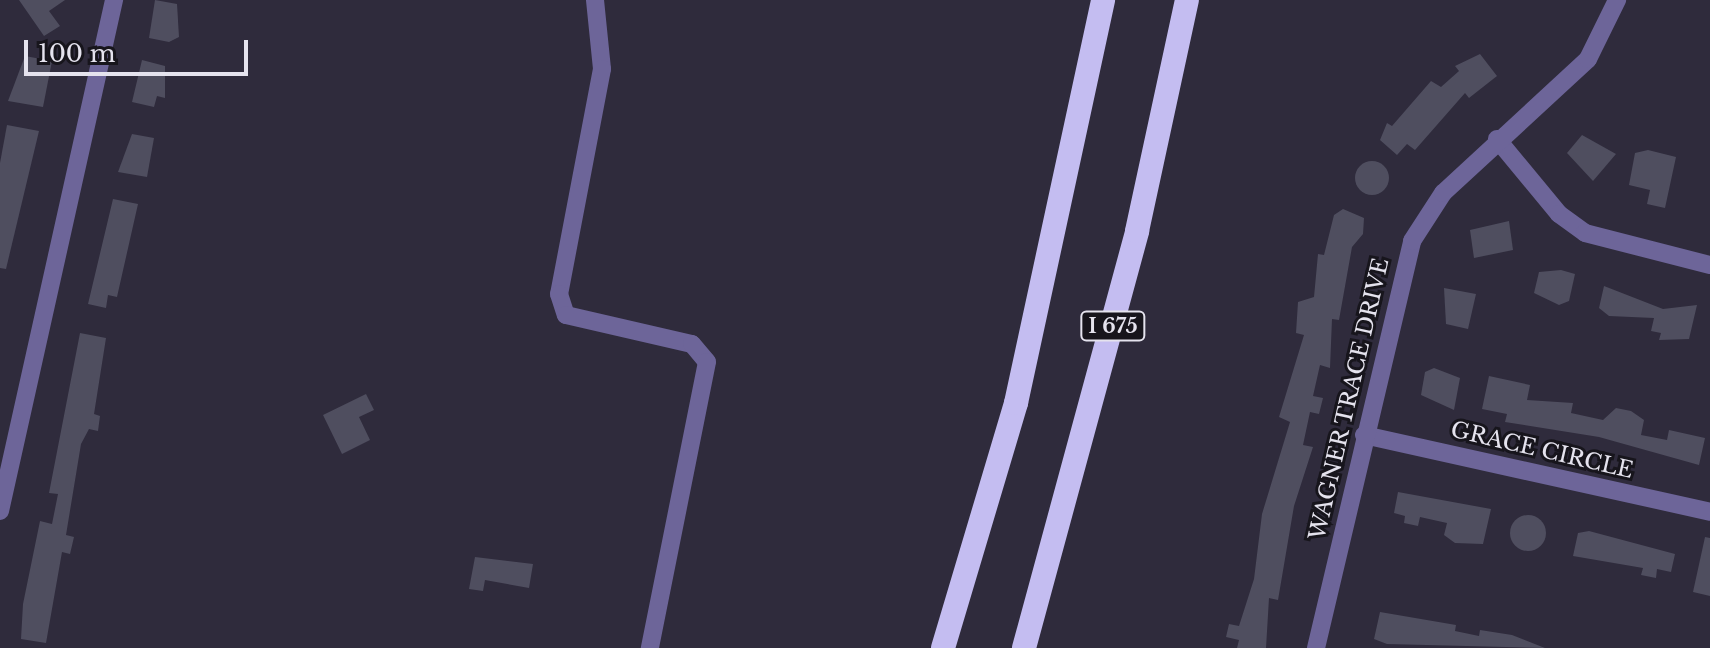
<!DOCTYPE html>
<html>
<head>
<meta charset="utf-8">
<style>
  body { margin:0 }
  #map { position:relative; width:1710px; height:648px; overflow:hidden; background:#2f2b3c; font-family:"Libre Baskerville",serif }
  div>[style] { position:absolute }
  .building>* { inset:0; background:#4f4e5f }
  .round { border-radius:50% }
  .minor>* { height:18px; margin:-9px; padding:0 9px; transform-origin:9px; border-radius:9px; background:#6d6599 }
  .highway>* { height:24px; margin:-12px; padding:0 12px; transform-origin:12px; border-radius:12px; background:#c4bdf1 }
  span { translate:-50% -50%; white-space:nowrap; text-align:center; line-height:1.15; -webkit-text-stroke:6px #17151c; paint-order:stroke }
  .shield-label span { padding:2px 6px; background:#17151c; border:2px solid; border-radius:6px; -webkit-text-stroke-width:0 }
  .shield-label { font-size:20px; color:#e5e3ee; font-weight:700 }
  .street-label { font-size:22px; color:#e5e3ee }
  .scale { position:absolute; left:24px; top:40px; width:224px; height:36px; box-sizing:border-box; border:4px solid #e5e3ee; border-top:0; padding-left:10px; font-size:24px; line-height:28px; white-space:nowrap; color:#e5e3ee; -webkit-text-stroke:6px #17151c; paint-order:stroke }
</style>
</head>
<body>
<div id="map">
  <div class="building">
    <i style="clip-path:polygon(19px 0,65px 0,49px 11px,60px 26px,44px 36px)"></i>
    <i style="clip-path:polygon(155px 0,177px 4px,179px 37px,169px 42px,149px 38px)"></i>
    <i style="clip-path:polygon(1480px 54px,1497px 76px,1469px 98px,1465px 93px,1415px 150px,1407px 144px,1397px 155px,1380px 140px,1387px 123px,1392px 126px,1431px 81px,1441px 87px,1459px 71px,1455px 66px)"></i>
    <i style="clip-path:polygon(25px 56px,52px 61px,43px 107px,8px 101px)"></i>
    <i style="clip-path:polygon(142px 60px,165px 66px,165px 98px,157px 96px,154px 107px,132px 102px)"></i>
    <i style="clip-path:polygon(7px 125px,39px 131px,6px 269px,0 268px,0 163px)"></i>
    <i style="clip-path:polygon(132px 134px,154px 138px,147px 177px,118px 172px)"></i>
    <i style="clip-path:polygon(1582px 135px,1616px 154px,1593px 181px,1567px 153px)"></i>
    <i style="clip-path:polygon(1648px 150px,1676px 157px,1665px 208px,1647px 204px,1650px 190px,1629px 185px,1635px 153px)"></i>
    <i class="round" style="left:1355px;top:161px;width:34px;height:34px"></i>
    <i style="clip-path:polygon(113px 199px,138px 204px,117px 297px,108px 295px,106px 308px,88px 304px)"></i>
    <i style="clip-path:polygon(1343px 209px,1364px 218px,1363px 234px,1352px 247px,1339px 320px,1332px 319px,1330px 368px,1320px 365px,1313px 396px,1323px 398px,1319px 414px,1310px 412px,1303px 445px,1313px 447px,1294px 506px,1278px 600px,1269px 598px,1266px 648px,1237px 648px,1239px 640px,1226px 637px,1229px 624px,1239px 626px,1254px 579px,1262px 514px,1290px 422px,1279px 417px,1304px 335px,1296px 333px,1298px 302px,1314px 297px,1318px 254px,1324px 255px,1334px 215px)"></i>
    <i style="clip-path:polygon(1509px 221px,1513px 250px,1474px 258px,1470px 230px)"></i>
    <i style="clip-path:polygon(1561px 270px,1575px 274px,1569px 301px,1559px 305px,1534px 293px,1539px 272px)"></i>
    <i style="clip-path:polygon(1604px 286px,1663px 309px,1697px 305px,1689px 339px,1659px 340px,1661px 333px,1651px 331px,1654px 318px,1609px 316px,1599px 308px)"></i>
    <i style="clip-path:polygon(1444px 288px,1476px 294px,1468px 329px,1446px 324px)"></i>
    <i style="clip-path:polygon(80px 333px,106px 338px,94px 414px,100px 416px,98px 431px,89px 429px,81px 444px,66px 535px,74px 537px,70px 554px,62px 552px,46px 643px,21px 639px,23px 604px,40px 521px,52px 524px,58px 494px,49px 493px)"></i>
    <i style="clip-path:polygon(1434px 368px,1460px 378px,1454px 410px,1421px 395px,1425px 372px)"></i>
    <i style="clip-path:polygon(1489px 376px,1530px 385px,1527px 400px,1573px 403px,1571px 413px,1603px 420px,1616px 408px,1631px 411px,1644px 420px,1641px 435px,1667px 440px,1669px 430px,1705px 438px,1699px 465px,1599px 437px,1505px 422px,1507px 414px,1482px 409px)"></i>
    <i style="clip-path:polygon(366px 394px,374px 410px,359px 417px,370px 440px,342px 454px,323px 415px)"></i>
    <i style="clip-path:polygon(1398px 492px,1491px 509px,1483px 544px,1455px 543px,1444px 535px,1447px 523px,1420px 517px,1418px 526px,1404px 523px,1405px 516px,1394px 513px)"></i>
    <i class="round" style="left:1510px;top:515px;width:36px;height:36px"></i>
    <i style="clip-path:polygon(1589px 531px,1675px 554px,1671px 572px,1657px 569px,1656px 578px,1641px 575px,1643px 568px,1573px 556px,1578px 533px)"></i>
    <i style="clip-path:polygon(1705px 537px,1710px 538px,1710px 596px,1693px 592px)"></i>
    <i style="clip-path:polygon(475px 557px,533px 564px,529px 588px,485px 580px,483px 591px,469px 589px)"></i>
    <i style="clip-path:polygon(1380px 612px,1456px 625px,1455px 631px,1479px 636px,1480px 630px,1512px 635px,1545px 648px,1387px 644px,1374px 639px)"></i>
  </div>
  <div class="minor">
    <i style="left:595px;top:0;width:69px;rotate:84.2deg"></i>
    <i style="left:602px;top:69px;width:229px;rotate:100.8deg"></i>
    <i style="left:559px;top:294px;width:22px;rotate:72deg"></i>
    <i style="left:566px;top:315px;width:129px;rotate:13deg"></i>
    <i style="left:692px;top:344px;width:23px;rotate:50deg"></i>
    <i style="left:707px;top:362px;width:292px;rotate:101.3deg"></i>
    <i style="left:1497px;top:139px;width:97px;rotate:50.4deg"></i>
    <i style="left:1559px;top:214px;width:32px;rotate:36deg"></i>
    <i style="left:1585px;top:233px;width:129px;rotate:14.4deg"></i>
    <i style="left:1364px;top:435px;width:354px;rotate:12.5deg"></i>
    <i style="left:0;top:511px;width:524px;rotate:-77.42deg"></i>
    <i style="left:1316px;top:648px;width:418px;rotate:-76.7deg"></i>
    <i style="left:1412px;top:241px;width:57px;rotate:-57.1deg"></i>
    <i style="left:1443px;top:193px;width:197px;rotate:-42.7deg"></i>
    <i style="left:1588px;top:59px;width:66px;rotate:-63.8deg"></i>
  </div>
  <div class="highway">
    <i style="left:943px;top:648px;width:256px;rotate:-73.4deg"></i>
    <i style="left:1016px;top:403px;width:412px;rotate:-77.8deg"></i>
    <i style="left:1024px;top:648px;width:432px;rotate:-74.8deg"></i>
    <i style="left:1137px;top:231px;width:236px;rotate:-77.8deg"></i>
  </div>
  <div class="shield-label">
    <span style="left:1113px;top:326px">I 675</span>
  </div>
  <div class="street-label">
    <span style="left:1349px;top:399px;rotate:-77deg">WAGNER TRACE DRIVE</span>
    <span style="left:1542px;top:450px;rotate:13deg">GRACE CIRCLE</span>
  </div>
  <div class="scale">100 m</div>
</div>
</body>
</html>
